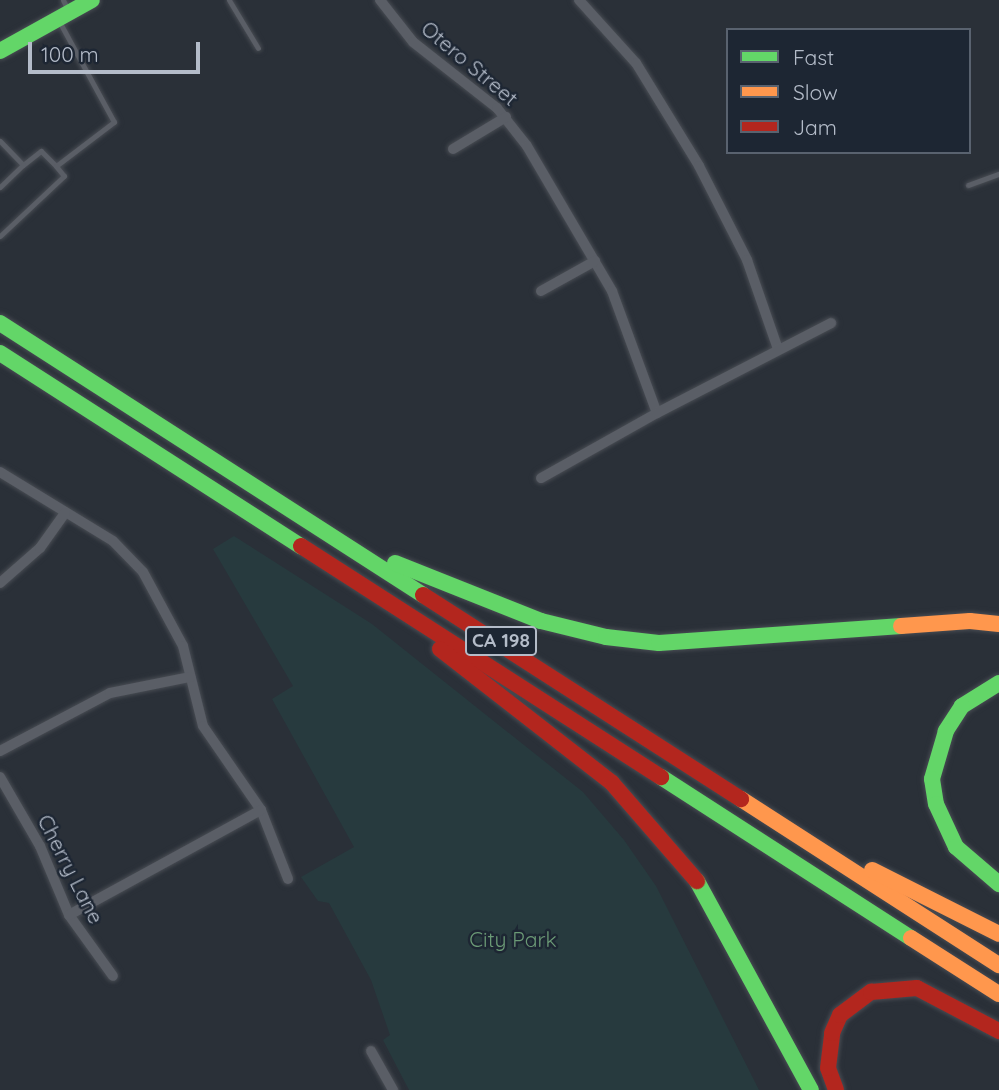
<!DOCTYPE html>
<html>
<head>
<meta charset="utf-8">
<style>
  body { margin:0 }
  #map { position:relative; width:999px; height:1090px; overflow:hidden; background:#2a3038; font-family:Quicksand,sans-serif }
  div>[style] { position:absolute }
  .green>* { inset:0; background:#273a3e }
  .roads { filter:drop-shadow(0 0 2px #484c53) drop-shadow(0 0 2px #484c53) }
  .lane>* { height:5px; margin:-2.5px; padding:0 2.5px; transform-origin:2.5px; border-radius:2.5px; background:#5a5e66 }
  .street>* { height:10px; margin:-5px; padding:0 5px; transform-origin:5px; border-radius:5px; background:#5a5e66 }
  .fast>* { height:16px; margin:-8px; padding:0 8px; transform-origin:8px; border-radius:8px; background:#63d668 }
  .slow>* { height:16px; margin:-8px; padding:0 8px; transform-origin:8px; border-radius:8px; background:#ff974d }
  .jam>* { height:16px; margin:-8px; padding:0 8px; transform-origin:8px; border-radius:8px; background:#b3261e }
  span { translate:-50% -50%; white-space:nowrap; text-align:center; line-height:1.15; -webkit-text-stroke:5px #1d2633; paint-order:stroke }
  .shield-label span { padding:2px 5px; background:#1d2633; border:2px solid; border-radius:5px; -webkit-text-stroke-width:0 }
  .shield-label { font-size:19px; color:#b4bcc9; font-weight:700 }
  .street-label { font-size:21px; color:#b4bcc9 }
  .park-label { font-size:21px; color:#6b9a76 }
  .legend { position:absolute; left:726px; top:28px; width:245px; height:126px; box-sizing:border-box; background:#1d2633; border:2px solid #59626f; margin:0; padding:9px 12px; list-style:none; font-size:21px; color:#b4bcc9 }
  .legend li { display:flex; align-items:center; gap:14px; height:35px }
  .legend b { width:35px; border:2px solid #59626f }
  .scale { position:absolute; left:28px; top:42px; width:172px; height:32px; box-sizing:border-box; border:4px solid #b4bcc9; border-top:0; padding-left:9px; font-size:21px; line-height:24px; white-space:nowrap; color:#b4bcc9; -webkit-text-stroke:5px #1d2633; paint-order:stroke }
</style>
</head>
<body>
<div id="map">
  <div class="green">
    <i style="clip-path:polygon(234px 536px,372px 624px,583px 792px,624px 840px,656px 886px,759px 1090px,409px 1090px,383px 1040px,390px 1035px,371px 980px,329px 903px,318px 901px,301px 877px,354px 847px,272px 699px,293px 686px,213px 549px)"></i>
  </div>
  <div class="roads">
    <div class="lane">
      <i style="left:63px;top:0;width:13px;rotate:63deg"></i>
      <i style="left:229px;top:0;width:56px;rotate:58.9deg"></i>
      <i style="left:0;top:141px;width:33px;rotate:46deg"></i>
      <i style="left:23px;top:165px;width:23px;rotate:-38deg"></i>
      <i style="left:41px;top:151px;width:21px;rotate:45deg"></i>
      <i style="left:56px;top:166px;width:73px;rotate:-37.2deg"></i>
      <i style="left:114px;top:122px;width:115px;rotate:-118.6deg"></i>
      <i style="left:968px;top:185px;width:33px;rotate:-20deg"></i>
      <i style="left:0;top:187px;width:32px;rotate:-44deg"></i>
      <i style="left:0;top:236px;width:88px;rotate:-43.2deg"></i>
      <i style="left:64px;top:176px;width:13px;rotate:-129deg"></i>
    </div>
    <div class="street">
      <i style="left:380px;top:0;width:53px;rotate:51.8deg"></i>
      <i style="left:413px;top:42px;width:107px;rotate:38.2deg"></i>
      <i style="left:497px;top:108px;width:48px;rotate:51.7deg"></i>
      <i style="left:527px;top:146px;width:168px;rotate:59.6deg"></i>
      <i style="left:612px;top:291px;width:130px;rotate:69.8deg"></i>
      <i style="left:657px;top:413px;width:133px;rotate:150.7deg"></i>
      <i style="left:579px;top:0;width:85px;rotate:47.9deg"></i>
      <i style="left:636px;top:63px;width:121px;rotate:58.5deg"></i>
      <i style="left:699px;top:166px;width:106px;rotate:62.9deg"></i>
      <i style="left:747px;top:260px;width:94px;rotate:70.8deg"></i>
      <i style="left:453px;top:149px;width:62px;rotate:-31.1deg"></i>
      <i style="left:541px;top:291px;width:62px;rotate:-29.1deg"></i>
      <i style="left:657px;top:413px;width:196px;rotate:-27.3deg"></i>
      <i style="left:0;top:472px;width:132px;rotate:31.4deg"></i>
      <i style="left:113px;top:541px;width:43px;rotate:45.9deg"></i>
      <i style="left:143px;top:572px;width:84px;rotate:61.6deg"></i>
      <i style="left:183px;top:646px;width:82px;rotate:76deg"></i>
      <i style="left:203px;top:726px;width:102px;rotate:55.4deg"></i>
      <i style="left:261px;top:810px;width:74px;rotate:68.6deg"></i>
      <i style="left:0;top:583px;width:53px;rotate:-41.2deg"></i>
      <i style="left:40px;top:548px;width:43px;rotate:-54.5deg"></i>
      <i style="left:0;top:751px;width:124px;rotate:-27.8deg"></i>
      <i style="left:110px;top:693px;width:82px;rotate:-11.3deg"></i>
      <i style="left:0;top:777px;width:80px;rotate:59.9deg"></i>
      <i style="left:40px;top:846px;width:75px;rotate:67.2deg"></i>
      <i style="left:69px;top:915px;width:75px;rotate:54.2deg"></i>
      <i style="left:69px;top:915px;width:219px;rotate:-28.7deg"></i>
      <i style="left:371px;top:1051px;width:45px;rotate:60.6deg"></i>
    </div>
    <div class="fast">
      <i style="left:0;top:51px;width:105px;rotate:-29deg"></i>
      <i style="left:0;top:323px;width:503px;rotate:32.74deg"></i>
      <i style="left:0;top:353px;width:358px;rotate:32.7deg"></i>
      <i style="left:395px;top:563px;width:157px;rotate:21.7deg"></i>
      <i style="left:541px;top:621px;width:67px;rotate:13.8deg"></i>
      <i style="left:606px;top:637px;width:53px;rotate:6.5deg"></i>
      <i style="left:659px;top:643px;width:243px;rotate:-4deg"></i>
      <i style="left:999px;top:683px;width:44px;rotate:148.1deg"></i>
      <i style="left:962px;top:706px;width:30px;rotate:123deg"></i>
      <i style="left:946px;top:731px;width:50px;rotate:106.3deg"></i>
      <i style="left:932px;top:779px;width:25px;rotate:81deg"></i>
      <i style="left:936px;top:804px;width:47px;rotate:65.1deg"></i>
      <i style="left:956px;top:847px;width:57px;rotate:40.7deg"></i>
      <i style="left:661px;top:777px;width:297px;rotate:32.8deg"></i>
      <i style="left:697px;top:881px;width:238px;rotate:61.4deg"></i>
    </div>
    <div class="slow">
      <i style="left:901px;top:626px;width:69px;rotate:-4.1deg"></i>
      <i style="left:970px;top:621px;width:29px;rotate:6deg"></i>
      <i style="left:741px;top:799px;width:307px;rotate:32.8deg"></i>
      <i style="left:872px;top:870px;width:142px;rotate:26.7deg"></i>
      <i style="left:911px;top:938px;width:104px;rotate:32.5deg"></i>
    </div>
    <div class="jam">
      <i style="left:301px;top:546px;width:428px;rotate:32.7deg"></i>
      <i style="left:423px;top:595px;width:378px;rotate:32.7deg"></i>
      <i style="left:440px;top:649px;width:218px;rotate:37.9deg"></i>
      <i style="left:612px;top:783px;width:130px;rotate:49.1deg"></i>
      <i style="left:836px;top:1090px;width:23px;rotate:-110deg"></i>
      <i style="left:828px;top:1068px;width:35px;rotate:-83deg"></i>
      <i style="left:832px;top:1033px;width:20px;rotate:-66deg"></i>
      <i style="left:840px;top:1015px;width:39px;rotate:-37deg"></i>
      <i style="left:871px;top:992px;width:46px;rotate:-5deg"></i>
      <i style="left:917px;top:988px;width:93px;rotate:27.7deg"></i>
    </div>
  </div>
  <div class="shield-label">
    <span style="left:501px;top:641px">CA 198</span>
  </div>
  <div class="street-label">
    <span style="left:470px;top:63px;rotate:40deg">Otero Street</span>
    <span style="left:71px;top:869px;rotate:63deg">Cherry Lane</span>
  </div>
  <div class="park-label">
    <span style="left:513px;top:939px">City Park</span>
  </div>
  <ul class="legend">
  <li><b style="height:9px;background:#63d668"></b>Fast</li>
  <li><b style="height:9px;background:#ff974d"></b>Slow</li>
  <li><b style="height:9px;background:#b3261e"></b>Jam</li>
  </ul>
  <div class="scale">100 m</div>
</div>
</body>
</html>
